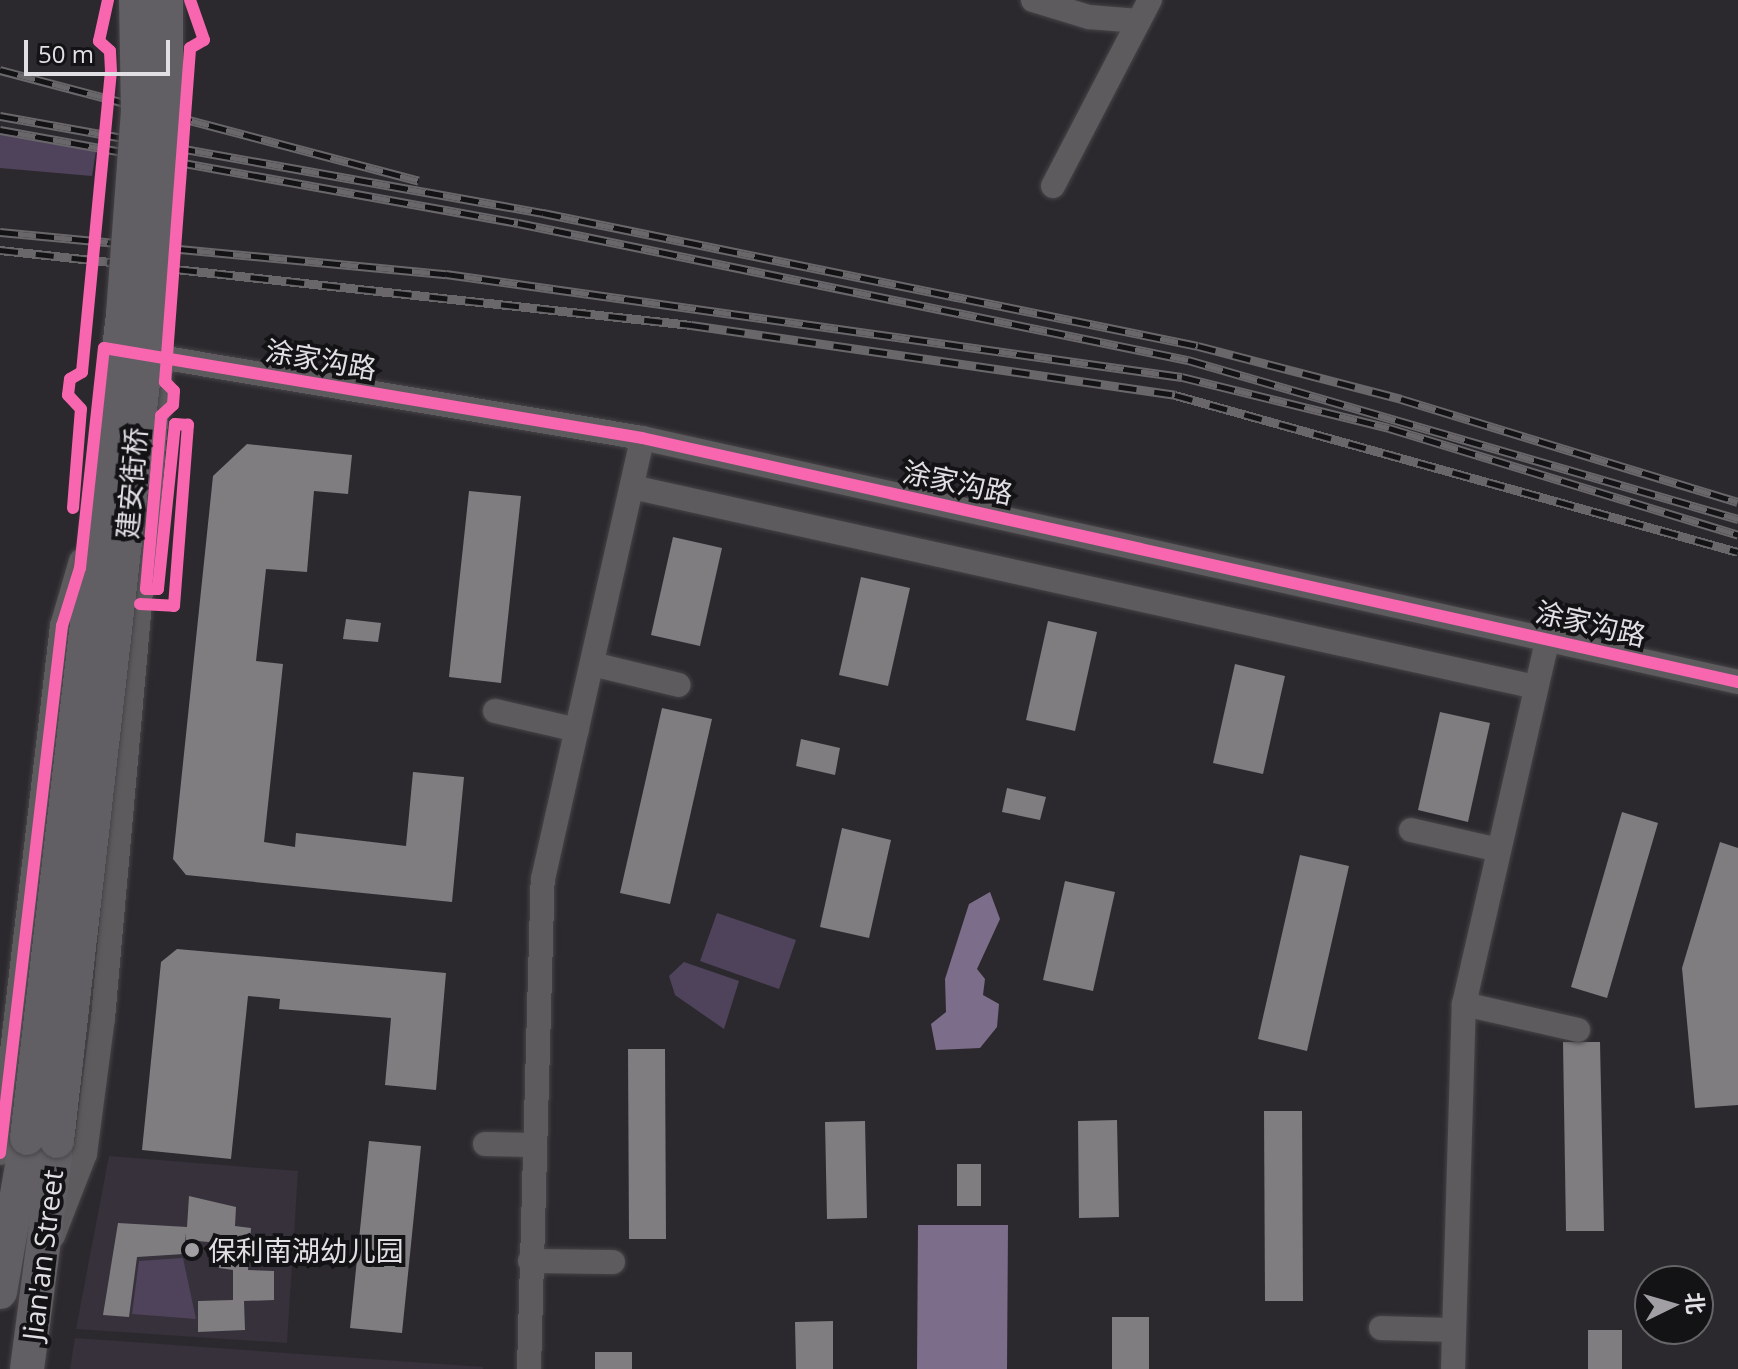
<!DOCTYPE html>
<html>
<head>
<meta charset="utf-8">
<style>
  body { margin:0 }
  #map { position:relative; width:1738px; height:1369px; overflow:hidden; background:#2c292e; font-family:"Open Sans","Noto Sans SC",sans-serif }
  div>[style] { position:absolute }
  .built>* { inset:0; background:#36313b }
  .green>* { inset:0; background:#4f435b }
  .water>* { inset:0; background:#7c6d8a }
  .building>* { inset:0; background:#7f7d80 }
  .roads { filter:drop-shadow(0 0 2px #464447) drop-shadow(0 0 2px #464447) }
  .street>* { height:24px; margin:-12px; padding:0 12px; transform-origin:12px; border-radius:12px; background:#5d5b5e }
  .secondary>* { height:34px; margin:-17px; padding:0 17px; transform-origin:17px; border-radius:17px; background:#625f64 }
  .rail>* { height:9px; margin-top:-4.5px; transform-origin:0; background:repeating-linear-gradient(90deg,#131215 0 18px,#69676a 0 36px); box-sizing:border-box; border-block:2px solid #69676a }
  .bridges { filter:drop-shadow(0 0 2px #464447) drop-shadow(0 0 2px #464447) }
  .secondary-bridge>* { height:34px; margin:-17px; padding:0 17px; transform-origin:17px; border-radius:17px; background:#625f64 }
  .cycleway>* { height:12px; margin:-6px; padding:0 6px; transform-origin:6px; border-radius:6px; background:#f766af }
  .dots>* { width:22px; height:22px; translate:-50% -50%; box-sizing:border-box; border:4px solid #131215; border-radius:50% }
  span { translate:-50% -50%; white-space:nowrap; text-align:center; line-height:1.15; -webkit-text-stroke:8px #131215; paint-order:stroke }
  .street-label { font-size:28px; color:#e1dfe3 }
  .poi-label { font-size:28px; color:#e1dfe3 }
  .left { translate:0 -50%; text-align:left }
  .north { position:absolute; left:1634px; top:1265px; width:80px; height:80px; box-sizing:border-box; background:#131215; border:2px solid #656467; border-radius:50%; rotate:85deg; font-size:22px; font-weight:700; line-height:32px; text-align:center; color:#e1dfe3 }
  .north::after { content:''; display:block; margin:auto; width:28px; height:36px; background:#a29fa4; clip-path:polygon(50% 0,100% 100%,50% 72%,0 100%) }
  .scale { position:absolute; left:24px; top:40px; width:146px; height:36px; box-sizing:border-box; border:4px solid #e1dfe3; border-top:0; padding-left:10px; font-size:24px; line-height:28px; white-space:nowrap; color:#e1dfe3; -webkit-text-stroke:6px #131215; paint-order:stroke }
</style>
</head>
<body>
<div id="map">
  <div class="built">
    <i style="clip-path:polygon(109px 1156px,298px 1171px,287px 1343px,76px 1329px)"></i>
    <i style="clip-path:polygon(75px 1338px,483px 1367px,483px 1369px,70px 1369px)"></i>
  </div>
  <div class="green">
    <i style="clip-path:polygon(0 133px,96px 150px,92px 176px,0 168px)"></i>
    <i style="clip-path:polygon(717px 913px,796px 940px,779px 989px,700px 961px)"></i>
    <i style="clip-path:polygon(684px 962px,739px 981px,724px 1029px,675px 995px,669px 976px)"></i>
    <i style="clip-path:polygon(183px 1258px,196px 1319px,132px 1314px,139px 1261px)"></i>
  </div>
  <div class="water">
    <i style="clip-path:polygon(990px 892px,1000px 919px,977px 969px,985px 979px,983px 995px,999px 1004px,997px 1027px,980px 1048px,936px 1050px,931px 1024px,946px 1012px,945px 979px,969px 904px)"></i>
    <i style="clip-path:polygon(918px 1225px,1008px 1225px,1007px 1369px,917px 1369px)"></i>
  </div>
  <div class="building">
    <i style="clip-path:polygon(247px 444px,352px 455px,348px 494px,314px 491px,307px 572px,266px 569px,256px 661px,283px 664px,264px 842px,295px 847px,296px 833px,406px 846px,413px 772px,464px 777px,452px 902px,186px 875px,173px 859px,213px 476px)"></i>
    <i style="clip-path:polygon(469px 491px,521px 496px,501px 683px,449px 677px)"></i>
    <i style="clip-path:polygon(673px 537px,722px 548px,700px 646px,651px 635px)"></i>
    <i style="clip-path:polygon(861px 577px,910px 588px,888px 686px,839px 675px)"></i>
    <i style="clip-path:polygon(346px 619px,381px 623px,378px 642px,343px 639px)"></i>
    <i style="clip-path:polygon(1048px 621px,1097px 632px,1075px 731px,1026px 720px)"></i>
    <i style="clip-path:polygon(1235px 664px,1285px 676px,1263px 774px,1213px 763px)"></i>
    <i style="clip-path:polygon(662px 708px,712px 719px,670px 904px,620px 893px)"></i>
    <i style="clip-path:polygon(1440px 712px,1490px 723px,1468px 822px,1418px 810px)"></i>
    <i style="clip-path:polygon(801px 739px,840px 748px,835px 775px,796px 766px)"></i>
    <i style="clip-path:polygon(1007px 788px,1046px 797px,1040px 820px,1002px 812px)"></i>
    <i style="clip-path:polygon(1622px 812px,1658px 823px,1607px 998px,1571px 987px)"></i>
    <i style="clip-path:polygon(842px 828px,891px 840px,869px 938px,820px 927px)"></i>
    <i style="clip-path:polygon(1720px 842px,1738px 848px,1738px 1105px,1695px 1108px,1682px 968px)"></i>
    <i style="clip-path:polygon(1300px 855px,1349px 866px,1307px 1051px,1258px 1039px)"></i>
    <i style="clip-path:polygon(1065px 881px,1115px 892px,1093px 991px,1043px 980px)"></i>
    <i style="clip-path:polygon(177px 949px,446px 973px,436px 1090px,385px 1085px,391px 1018px,279px 1009px,280px 999px,248px 996px,231px 1159px,142px 1150px,161px 962px)"></i>
    <i style="clip-path:polygon(1563px 1042px,1600px 1042px,1604px 1231px,1566px 1231px)"></i>
    <i style="clip-path:polygon(628px 1049px,665px 1049px,666px 1239px,629px 1239px)"></i>
    <i style="clip-path:polygon(1264px 1111px,1302px 1111px,1303px 1301px,1265px 1301px)"></i>
    <i style="clip-path:polygon(1117px 1120px,1119px 1217px,1079px 1218px,1078px 1121px)"></i>
    <i style="clip-path:polygon(865px 1121px,867px 1218px,827px 1219px,825px 1122px)"></i>
    <i style="clip-path:polygon(369px 1141px,421px 1146px,402px 1333px,350px 1328px)"></i>
    <i style="clip-path:polygon(957px 1164px,981px 1164px,981px 1206px,957px 1206px)"></i>
    <i style="clip-path:polygon(189px 1196px,236px 1207px,235px 1226px,251px 1228px,248px 1270px,274px 1271px,274px 1300px,244px 1301px,245px 1330px,198px 1332px,198px 1301px,233px 1300px,233px 1270px,219px 1268px,220px 1243px,186px 1240px,186px 1233px,184px 1254px,137px 1257px,129px 1317px,103px 1315px,118px 1223px,187px 1227px)"></i>
    <i style="clip-path:polygon(1112px 1317px,1149px 1317px,1149px 1369px,1112px 1369px)"></i>
    <i style="clip-path:polygon(833px 1321px,833px 1369px,796px 1369px,795px 1322px)"></i>
    <i style="clip-path:polygon(1588px 1330px,1622px 1330px,1622px 1369px,1588px 1369px)"></i>
    <i style="clip-path:polygon(595px 1352px,632px 1352px,632px 1369px,595px 1369px)"></i>
  </div>
  <div class="roads">
    <div class="street">
      <i style="left:1033px;top:0;width:59px;rotate:16.9deg"></i>
      <i style="left:1089px;top:17px;width:50px;rotate:4.6deg"></i>
      <i style="left:1053px;top:186px;width:210px;rotate:-62.5deg"></i>
      <i style="left:130px;top:352px;width:519px;rotate:9.53deg"></i>
      <i style="left:642px;top:438px;width:1123px;rotate:12.55deg"></i>
      <i style="left:632px;top:487px;width:926px;rotate:12.48deg"></i>
      <i style="left:592px;top:664px;width:89px;rotate:13.6deg"></i>
      <i style="left:495px;top:711px;width:84px;rotate:13deg"></i>
      <i style="left:1411px;top:830px;width:90px;rotate:12.8deg"></i>
      <i style="left:1464px;top:1004px;width:117px;rotate:12.8deg"></i>
      <i style="left:485px;top:1144px;width:46px;rotate:1.2deg"></i>
      <i style="left:0;top:1153px;width:531px;rotate:-83.29deg"></i>
      <i style="left:62px;top:626px;width:68px;rotate:-73.7deg"></i>
      <i style="left:53px;top:1236px;width:88px;rotate:-68.7deg"></i>
      <i style="left:85px;top:1154px;width:137px;rotate:-82.5deg"></i>
      <i style="left:103px;top:1018px;width:665px;rotate:-84.91deg"></i>
      <i style="left:530px;top:1261px;width:83px;rotate:0.7deg"></i>
      <i style="left:1381px;top:1328px;width:73px;rotate:1.6deg"></i>
      <i style="left:529px;top:1369px;width:490px;rotate:-88.4deg"></i>
      <i style="left:543px;top:879px;width:452px;rotate:-77.3deg"></i>
      <i style="left:1453px;top:1369px;width:365px;rotate:-88.3deg"></i>
      <i style="left:1464px;top:1004px;width:376px;rotate:-77.1deg"></i>
    </div>
    <div class="secondary">
      <i style="left:0;top:1292px;width:156px;rotate:-80.1deg"></i>
      <i style="left:27px;top:1369px;width:230px;rotate:-82.5deg"></i>
    </div>
  </div>
  <div class="rail">
    <i style="left:0;top:70px;width:433px;rotate:14.8deg"></i>
    <i style="left:0;top:116px;width:552px;rotate:10.13deg"></i>
    <i style="left:543px;top:213px;width:668px;rotate:11.48deg"></i>
    <i style="left:1198px;top:346px;width:210px;rotate:14.6deg"></i>
    <i style="left:1401px;top:399px;width:352px;rotate:17deg"></i>
    <i style="left:0;top:130px;width:526px;rotate:10.18deg"></i>
    <i style="left:518px;top:223px;width:684px;rotate:11.56deg"></i>
    <i style="left:1188px;top:360px;width:573px;rotate:16.12deg"></i>
    <i style="left:0;top:232px;width:448px;rotate:5.4deg"></i>
    <i style="left:446px;top:274px;width:743px;rotate:7.97deg"></i>
    <i style="left:1182px;top:377px;width:213px;rotate:13.8deg"></i>
    <i style="left:1389px;top:428px;width:365px;rotate:17deg"></i>
    <i style="left:0;top:250px;width:695px;rotate:6.19deg"></i>
    <i style="left:691px;top:325px;width:489px;rotate:8.2deg"></i>
    <i style="left:1175px;top:395px;width:584px;rotate:15.58deg"></i>
  </div>
  <div class="bridges">
    <div class="secondary-bridge">
      <i style="left:27px;top:1138px;width:829px;rotate:-83.35deg"></i>
      <i style="left:123px;top:315px;width:203px;rotate:-85.8deg"></i>
      <i style="left:138px;top:113px;width:113px;rotate:-91deg"></i>
      <i style="left:57px;top:1141px;width:843px;rotate:-83.53deg"></i>
      <i style="left:152px;top:303px;width:194px;rotate:-85.9deg"></i>
      <i style="left:166px;top:110px;width:110px;rotate:-90deg"></i>
    </div>
  </div>
  <div class="cycleway">
    <i style="left:73px;top:508px;width:99px;rotate:-85.4deg"></i>
    <i style="left:81px;top:409px;width:19px;rotate:-133deg"></i>
    <i style="left:68px;top:395px;width:16px;rotate:-83deg"></i>
    <i style="left:70px;top:379px;width:14px;rotate:-30deg"></i>
    <i style="left:82px;top:372px;width:302px;rotate:-84.5deg"></i>
    <i style="left:111px;top:71px;width:20px;rotate:-93deg"></i>
    <i style="left:110px;top:51px;width:15px;rotate:-138deg"></i>
    <i style="left:99px;top:41px;width:42px;rotate:-77.6deg"></i>
    <i style="left:140px;top:604px;width:34px;rotate:3deg"></i>
    <i style="left:174px;top:606px;width:182px;rotate:-85.6deg"></i>
    <i style="left:188px;top:425px;width:13px;rotate:-176deg"></i>
    <i style="left:175px;top:424px;width:166px;rotate:95.9deg"></i>
    <i style="left:158px;top:589px;width:12px;rotate:180deg"></i>
    <i style="left:146px;top:589px;width:174px;rotate:-85deg"></i>
    <i style="left:161px;top:416px;width:16px;rotate:-43deg"></i>
    <i style="left:173px;top:405px;width:14px;rotate:-86deg"></i>
    <i style="left:174px;top:391px;width:13px;rotate:-135deg"></i>
    <i style="left:165px;top:382px;width:335px;rotate:-85.7deg"></i>
    <i style="left:190px;top:48px;width:16px;rotate:-30deg"></i>
    <i style="left:204px;top:40px;width:42px;rotate:-109.3deg"></i>
    <i style="left:0;top:1153px;width:531px;rotate:-83.29deg"></i>
    <i style="left:62px;top:626px;width:61px;rotate:-72.8deg"></i>
    <i style="left:80px;top:568px;width:221px;rotate:-83.8deg"></i>
    <i style="left:104px;top:348px;width:545px;rotate:9.5deg"></i>
    <i style="left:642px;top:438px;width:1123px;rotate:12.55deg"></i>
  </div>
  <div class="dots">
    <i style="left:192px;top:1250px;background:#a29fa4"></i>
  </div>
  <div class="street-label">
    <span style="left:321px;top:359px;rotate:10deg">涂家沟路</span>
    <span style="left:958px;top:482px;rotate:12deg">涂家沟路</span>
    <span style="left:131px;top:483px;rotate:-85deg">建安街桥</span>
    <span style="left:1591px;top:623px;rotate:13deg">涂家沟路</span>
    <span style="left:42px;top:1255px;rotate:-83deg">Jian'an Street</span>
  </div>
  <div class="poi-label">
    <span class="left" style="left:208px;top:1250px">保利南湖幼儿园</span>
  </div>
  <div class="north">北</div>
  <div class="scale">50 m</div>
</div>
</body>
</html>
